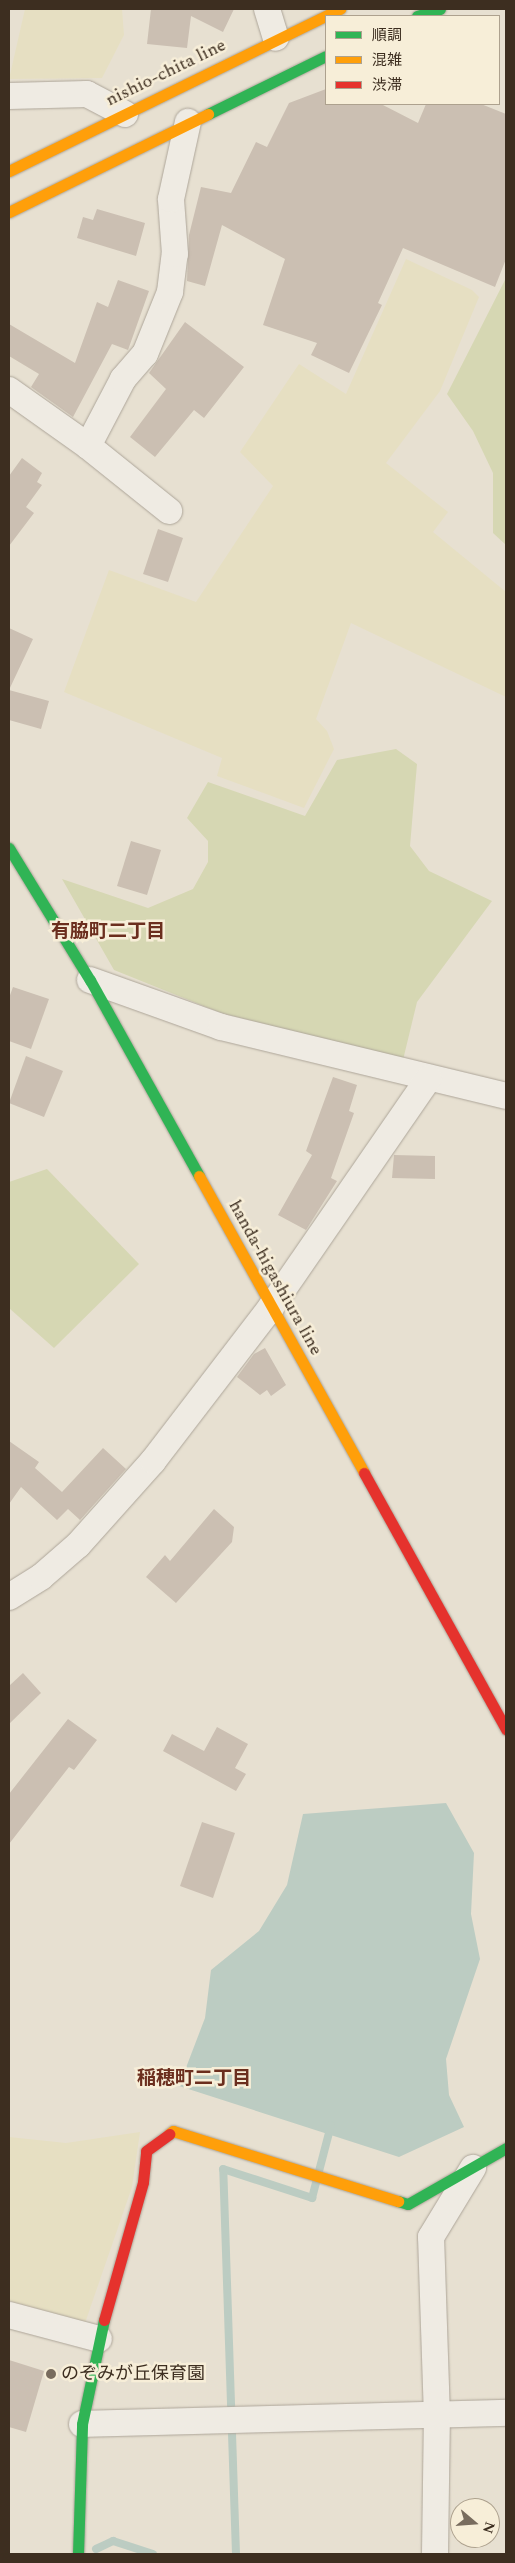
<!DOCTYPE html>
<html>
<head>
<meta charset="utf-8">
<style>
  body { margin:0 }
  #map { position:relative; width:515px; height:2563px; overflow:hidden; background:#e7e0d1; font-family:Spectral,"Noto Sans JP",serif }
  div>[style] { position:absolute }
  .farmland>* { inset:0; background:#e6dfc2 }
  .green>* { inset:0; background:#d6d7b3 }
  .water>* { inset:0; background:#bcccc2 }
  .stream>* { height:8px; margin:-4px; padding:0 4px; transform-origin:4px; border-radius:4px; background:#bcccc2 }
  .building>* { inset:0; background:#cbbfb2 }
  .roads { filter:drop-shadow(0 0 1px #ada599) drop-shadow(0 0 1px #ada599) }
  .street>* { height:26px; margin:-13px; padding:0 13px; transform-origin:13px; border-radius:13px; background:#efebe3 }
  .fast>* { height:11px; margin:-5.5px; padding:0 5.5px; transform-origin:5.5px; border-radius:5.5px; background:#30b455 }
  .slow>* { height:11px; margin:-5.5px; padding:0 5.5px; transform-origin:5.5px; border-radius:5.5px; background:#ff9f0a }
  .jam>* { height:11px; margin:-5.5px; padding:0 5.5px; transform-origin:5.5px; border-radius:5.5px; background:#e5322d }
  .dots>* { width:14px; height:14px; translate:-50% -50%; box-sizing:border-box; border:2px solid #f7eed8; border-radius:50% }
  span { translate:-50% -50%; white-space:nowrap; text-align:center; line-height:1.15; -webkit-text-stroke:5px #f7eed8; paint-order:stroke }
  .street-label { font-size:18px; color:#3d2e20 }
  .poi-label { font-size:18px; color:#3d2e20 }
  .left { translate:0 -50%; text-align:left }
  .neighbourhood-label { font-size:19px; color:#6b2e1e; font-weight:700 }
  .frame { position:absolute; inset:0; border:10px solid #3d2e20; pointer-events:none }
  .legend { position:absolute; left:325px; top:15px; width:175px; height:90px; box-sizing:border-box; background:#f7eed8; border:1px solid #ada18e; margin:0; padding:6px 9px; list-style:none; font-size:15px; color:#3d2e20 }
  .legend li { display:flex; align-items:center; gap:10px; height:25px }
  .legend b { width:25px; border:1px solid #ada18e }
  .north { position:absolute; left:450px; top:2498px; width:50px; height:50px; box-sizing:border-box; background:#f7eed8; border:1px solid #ada18e; border-radius:50%; rotate:108deg; font-size:14px; font-weight:700; line-height:20px; text-align:center; color:#3d2e20 }
  .north::after { content:''; display:block; margin:auto; width:18px; height:22px; background:#786c5e; clip-path:polygon(50% 0,100% 100%,50% 72%,0 100%) }
</style>
</head>
<body>
<div id="map">
  <div class="farmland">
    <i style="clip-path:polygon(25px 9px,122px 9px,124px 35px,102px 78px,9px 79px)"></i>
    <i style="clip-path:polygon(406px 259px,472px 290px,479px 297px,440px 391px,386px 463px,448px 512px,433px 532px,506px 592px,506px 697px,351px 623px,316px 719px,327px 731px,334px 749px,304px 808px,217px 776px,222px 758px,64px 692px,109px 570px,196px 602px,273px 486px,240px 452px,299px 364px,346px 394px)"></i>
    <i style="clip-path:polygon(140px 2132px,132px 2187px,85px 2323px,9px 2301px,9px 2137px,66px 2143px)"></i>
  </div>
  <div class="green">
    <i style="clip-path:polygon(506px 278px,506px 545px,493px 533px,493px 473px,473px 431px,447px 394px)"></i>
    <i style="clip-path:polygon(396px 749px,417px 764px,410px 846px,429px 871px,492px 901px,417px 1002px,403px 1060px,221px 1013px,114px 970px,62px 879px,148px 908px,193px 889px,208px 862px,208px 841px,187px 818px,208px 782px,305px 816px,337px 760px)"></i>
    <i style="clip-path:polygon(47px 1169px,139px 1264px,54px 1348px,9px 1308px,9px 1182px)"></i>
  </div>
  <div class="water">
    <i style="clip-path:polygon(446px 1803px,474px 1853px,471px 1914px,480px 1959px,446px 2059px,449px 2095px,464px 2127px,399px 2157px,179px 2086px,205px 2018px,211px 1970px,259px 1931px,287px 1885px,303px 1814px)"></i>
  </div>
  <div class="stream">
    <i style="left:96px;top:2549px;width:19px;rotate:-25deg"></i>
    <i style="left:113px;top:2541px;width:42px;rotate:18deg"></i>
    <i style="left:236px;top:2554px;width:385px;rotate:-91.9deg"></i>
    <i style="left:223px;top:2169px;width:94px;rotate:18deg"></i>
    <i style="left:312px;top:2198px;width:75px;rotate:-75.4deg"></i>
  </div>
  <div class="building">
    <i style="clip-path:polygon(151px 9px,234px 9px,223px 32px,191px 16px,187px 48px,147px 44px)"></i>
    <i style="clip-path:polygon(326px 89px,326px 104px,381px 104px,418px 123px,426px 104px,481px 104px,506px 114px,506px 259px,495px 287px,403px 248px,378px 303px,382px 305px,349px 373px,311px 355px,317px 343px,263px 325px,285px 259px,222px 225px,205px 286px,187px 281px,189px 235px,201px 187px,231px 193px,256px 142px,267px 147px,289px 103px)"></i>
    <i style="clip-path:polygon(97px 209px,145px 223px,136px 256px,77px 238px,83px 217px,93px 220px)"></i>
    <i style="clip-path:polygon(118px 280px,149px 291px,128px 350px,112px 344px,73px 417px,31px 387px,39px 374px,9px 356px,9px 324px,75px 363px,97px 302px,108px 307px)"></i>
    <i style="clip-path:polygon(185px 322px,244px 367px,204px 418px,194px 410px,155px 457px,130px 437px,166px 389px,149px 373px)"></i>
    <i style="clip-path:polygon(22px 458px,42px 473px,37px 482px,42px 485px,26px 507px,34px 513px,9px 546px,9px 476px)"></i>
    <i style="clip-path:polygon(158px 529px,183px 538px,168px 582px,143px 574px)"></i>
    <i style="clip-path:polygon(9px 628px,33px 639px,9px 690px,49px 701px,41px 729px,9px 720px)"></i>
    <i style="clip-path:polygon(131px 841px,161px 850px,147px 895px,117px 886px)"></i>
    <i style="clip-path:polygon(13px 987px,49px 999px,31px 1049px,9px 1041px,9px 998px)"></i>
    <i style="clip-path:polygon(26px 1056px,63px 1071px,44px 1117px,9px 1103px)"></i>
    <i style="clip-path:polygon(333px 1077px,357px 1085px,349px 1111px,354px 1113px,331px 1178px,337px 1181px,306px 1230px,278px 1215px,312px 1155px,306px 1151px)"></i>
    <i style="clip-path:polygon(394px 1155px,435px 1156px,435px 1179px,392px 1178px)"></i>
    <i style="clip-path:polygon(265px 1348px,286px 1385px,271px 1396px,267px 1390px,260px 1395px,237px 1377px,254px 1354px)"></i>
    <i style="clip-path:polygon(9px 1441px,39px 1462px,35px 1468px,62px 1492px,103px 1448px,126px 1469px,80px 1520px,68px 1509px,57px 1520px,21px 1487px,9px 1504px)"></i>
    <i style="clip-path:polygon(214px 1509px,234px 1527px,232px 1542px,176px 1603px,146px 1577px,165px 1555px,170px 1561px)"></i>
    <i style="clip-path:polygon(23px 1673px,41px 1693px,9px 1724px,9px 1686px)"></i>
    <i style="clip-path:polygon(68px 1719px,97px 1740px,74px 1770px,69px 1767px,9px 1844px,9px 1794px)"></i>
    <i style="clip-path:polygon(217px 1727px,248px 1744px,235px 1768px,246px 1774px,236px 1791px,163px 1751px,172px 1734px,204px 1751px)"></i>
    <i style="clip-path:polygon(202px 1822px,235px 1833px,213px 1898px,180px 1886px)"></i>
    <i style="clip-path:polygon(9px 2360px,44px 2371px,26px 2432px,9px 2427px)"></i>
  </div>
  <div class="roads">
    <div class="street">
      <i style="left:267px;top:9px;width:30px;rotate:73deg"></i>
      <i style="left:9px;top:96px;width:78px;rotate:-1.5deg"></i>
      <i style="left:87px;top:94px;width:43px;rotate:27.8deg"></i>
      <i style="left:9px;top:390px;width:97px;rotate:35.3deg"></i>
      <i style="left:88px;top:446px;width:104px;rotate:38.7deg"></i>
      <i style="left:88px;top:446px;width:76px;rotate:-62.4deg"></i>
      <i style="left:123px;top:379px;width:33px;rotate:-49deg"></i>
      <i style="left:145px;top:354px;width:67px;rotate:-68deg"></i>
      <i style="left:170px;top:292px;width:38px;rotate:-83deg"></i>
      <i style="left:175px;top:254px;width:55px;rotate:-94.2deg"></i>
      <i style="left:171px;top:199px;width:79px;rotate:-77.6deg"></i>
      <i style="left:90px;top:980px;width:139px;rotate:19.7deg"></i>
      <i style="left:221px;top:1027px;width:293px;rotate:13.6deg"></i>
      <i style="left:9px;top:1597px;width:38px;rotate:-32deg"></i>
      <i style="left:41px;top:1577px;width:49px;rotate:-40.9deg"></i>
      <i style="left:78px;top:1545px;width:113px;rotate:-48.2deg"></i>
      <i style="left:153px;top:1461px;width:194px;rotate:-52.5deg"></i>
      <i style="left:271px;top:1307px;width:278px;rotate:-55.4deg"></i>
      <i style="left:9px;top:2315px;width:93px;rotate:14.9deg"></i>
      <i style="left:82px;top:2424px;width:424px;rotate:-1.5deg"></i>
      <i style="left:435px;top:2554px;width:137px;rotate:-89.2deg"></i>
      <i style="left:437px;top:2417px;width:180px;rotate:-91.9deg"></i>
      <i style="left:431px;top:2237px;width:81px;rotate:-58.7deg"></i>
    </div>
    <div class="fast">
      <i style="left:417px;top:16px;width:24px;rotate:-17deg"></i>
      <i style="left:208px;top:114px;width:131px;rotate:-26.2deg"></i>
      <i style="left:9px;top:848px;width:155px;rotate:58.5deg"></i>
      <i style="left:90px;top:980px;width:224px;rotate:60.9deg"></i>
      <i style="left:398px;top:2201px;width:10px;rotate:17deg"></i>
      <i style="left:408px;top:2204px;width:113px;rotate:-29.7deg"></i>
      <i style="left:78px;top:2554px;width:130px;rotate:-88.2deg"></i>
      <i style="left:82px;top:2424px;width:106px;rotate:-78.1deg"></i>
    </div>
    <div class="slow">
      <i style="left:9px;top:171px;width:369px;rotate:-26.1deg"></i>
      <i style="left:9px;top:212px;width:222px;rotate:-26.2deg"></i>
      <i style="left:199px;top:1176px;width:340px;rotate:60.9deg"></i>
      <i style="left:169px;top:2134px;width:5px;rotate:-37deg"></i>
      <i style="left:173px;top:2131px;width:236px;rotate:17.3deg"></i>
    </div>
    <div class="jam">
      <i style="left:364px;top:1473px;width:293px;rotate:61deg"></i>
      <i style="left:104px;top:2320px;width:143px;rotate:-74.2deg"></i>
      <i style="left:143px;top:2182px;width:31px;rotate:-84deg"></i>
      <i style="left:146px;top:2151px;width:29px;rotate:-36deg"></i>
    </div>
  </div>
  <div class="dots">
    <i style="left:51px;top:2374px;background:#786c5e"></i>
  </div>
  <div class="street-label">
    <span style="left:166px;top:73px;rotate:-26deg">nishio-chita line</span>
    <span style="left:275px;top:1278px;rotate:61deg">handa-higashiura line</span>
  </div>
  <div class="poi-label">
    <span class="left" style="left:61px;top:2374px">のぞみが丘保育園</span>
  </div>
  <div class="neighbourhood-label">
    <span style="left:108px;top:932px">有脇町二丁目</span>
    <span style="left:194px;top:2079px">稲穂町二丁目</span>
  </div>
  <div class="frame"></div>
  <ul class="legend">
  <li><b style="height:6px;background:#30b455"></b>順調</li>
  <li><b style="height:6px;background:#ff9f0a"></b>混雑</li>
  <li><b style="height:6px;background:#e5322d"></b>渋滞</li>
  </ul>
  <div class="north">N</div>
</div>
</body>
</html>
